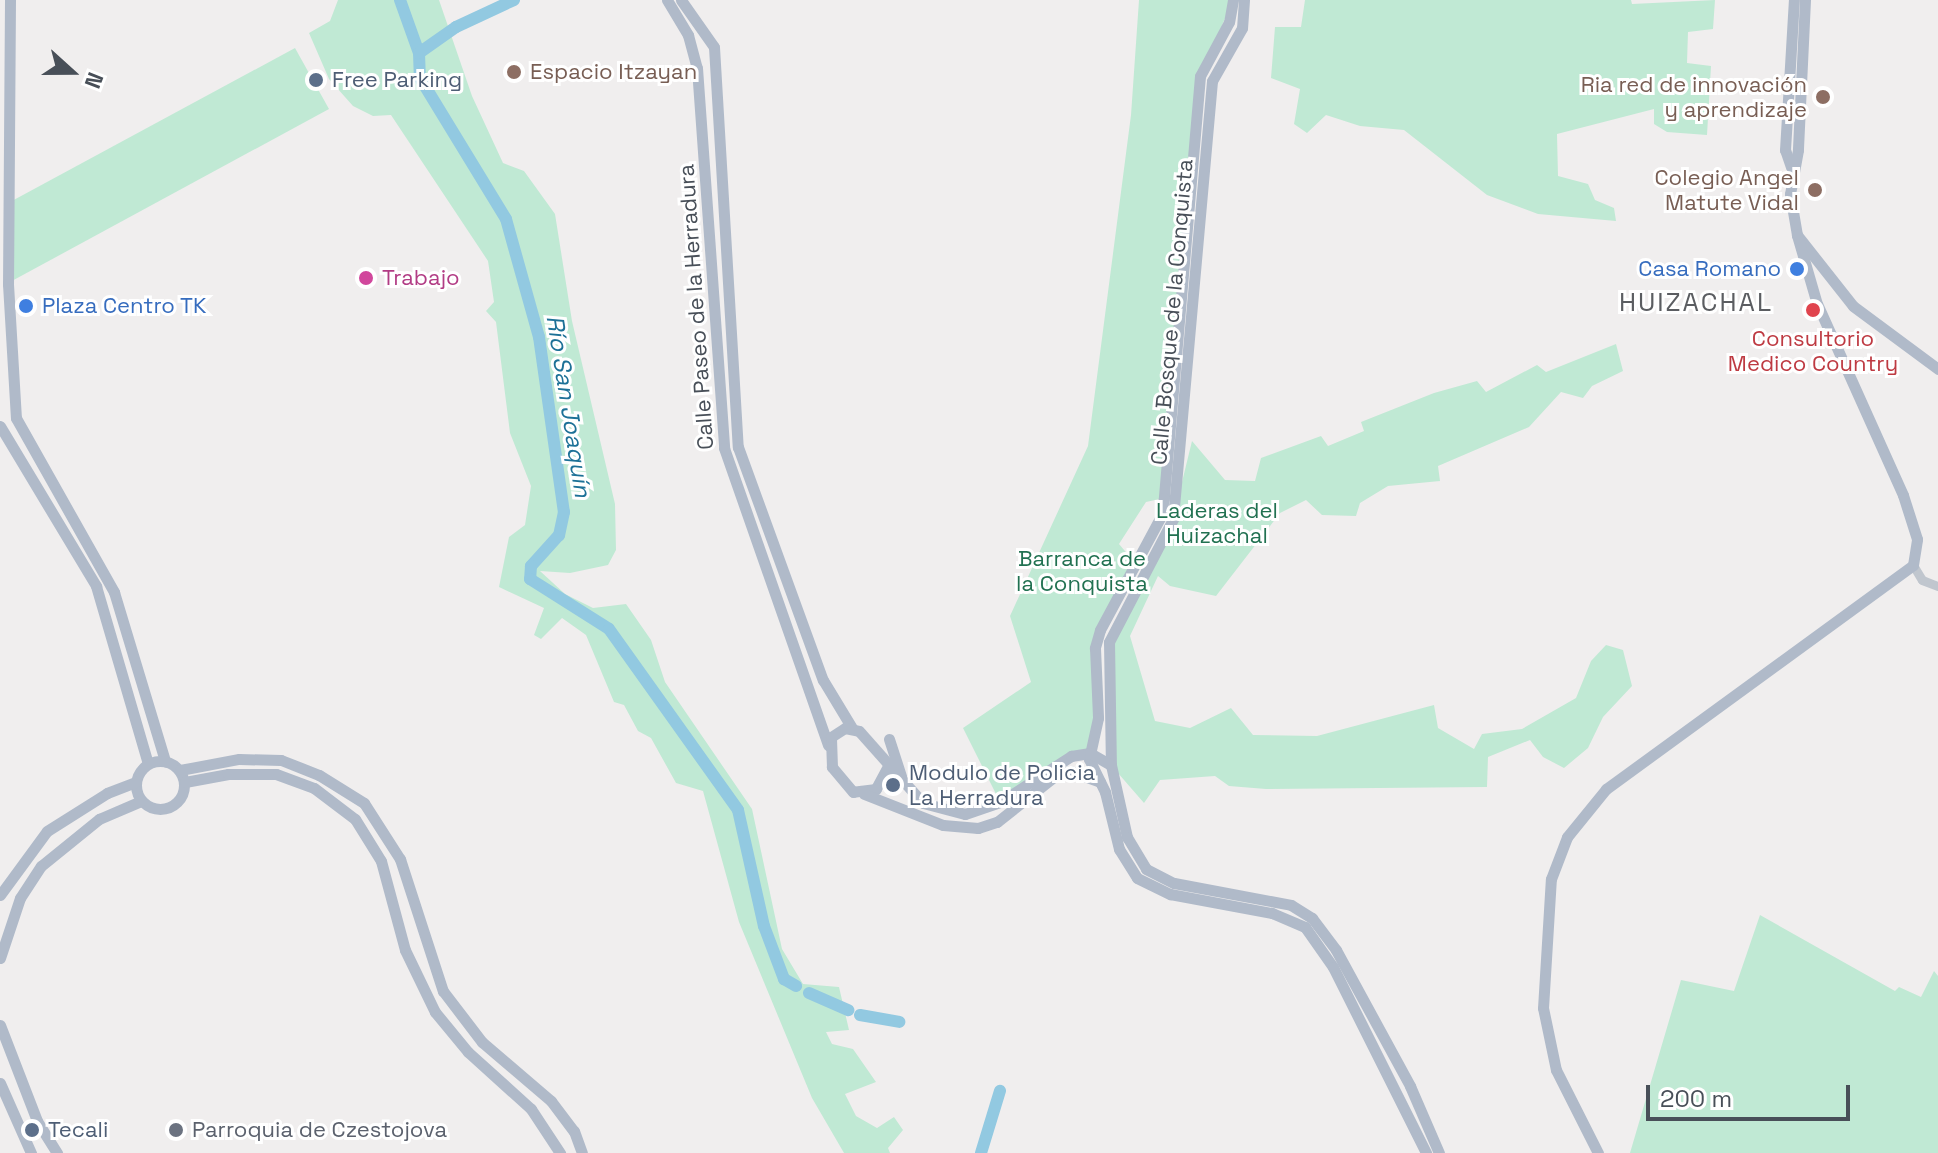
<!DOCTYPE html>
<html>
<head>
<meta charset="utf-8">
<style>
  body { margin:0 }
  #map { position:relative; width:1938px; height:1153px; overflow:hidden; background:#f0eeee; font-family:"Space Grotesk",sans-serif }
  div>[style] { position:absolute }
  .green>* { inset:0; background:#c0e9d4 }
  .river>* { height:12px; margin:-6px; padding:0 6px; transform-origin:6px; border-radius:6px; background:#92c9e1 }
  .minor>* { height:9px; margin:-4.5px; padding:0 4.5px; transform-origin:4.5px; border-radius:4.5px; background:#c0c6ce }
  .major>* { height:11px; margin:-5.5px; padding:0 5.5px; transform-origin:5.5px; border-radius:5.5px; background:#b0bac9 }
  .major>.ring { margin:-5.5px; padding:0; box-sizing:content-box; background:none; border:11px solid #b0bac9; border-radius:50% }
  .dots>* { width:22px; height:22px; translate:-50% -50%; box-sizing:border-box; border:4px solid #fff; border-radius:50% }
  span { translate:-50% -50%; white-space:nowrap; text-align:center; line-height:1.15; -webkit-text-stroke:6px #fff; paint-order:stroke }
  .education-label { font-size:22px; color:#785e54 }
  .left { translate:0 -50%; text-align:left }
  .right { translate:-100% -50%; text-align:right }
  .service-label { font-size:22px; color:#4e5e75 }
  .shop-label { font-size:22px; color:#366cbe }
  .hotel-label { font-size:22px; color:#b23c85 }
  .street-label { font-size:22px; color:#484f58 }
  .health-label { font-size:22px; color:#be3a42 }
  .park-label { font-size:22px; color:#217151 }
  .worship-label { font-size:22px; color:#5b616d }
  .water-label { font-size:24px; color:#1d7197; font-style:italic }
  .quarter-label { font-size:26px; color:#5b5d61; letter-spacing:2px }
  .north { position:absolute; left:32px; top:32px; width:80px; height:80px; -webkit-text-stroke:6px #fff; paint-order:stroke; rotate:111deg; font-size:22px; font-weight:700; line-height:32px; text-align:center; color:#484f58 }
  .north::after { content:''; display:block; margin:auto; width:28px; height:36px; background:#484f58; clip-path:polygon(50% 0,100% 100%,50% 72%,0 100%) }
  .scale { position:absolute; left:1646px; top:1085px; width:204px; height:36px; box-sizing:border-box; border:4px solid #484f58; border-top:0; padding-left:10px; font-size:24px; line-height:28px; white-space:nowrap; color:#484f58; -webkit-text-stroke:6px #fff; paint-order:stroke }
</style>
</head>
<body>
<div id="map">
  <div class="green">
    <i style="clip-path:polygon(338px 0,439px 0,472px 96px,503px 163px,524px 171px,555px 214px,572px 321px,615px 504px,616px 550px,608px 565px,570px 573px,540px 571px,565px 594px,593px 608px,626px 604px,651px 640px,665px 682px,752px 809px,782px 949px,803px 984px,839px 987px,849px 1030px,826px 1032px,832px 1044px,853px 1049px,876px 1082px,845px 1094px,856px 1116px,877px 1128px,894px 1117px,903px 1130px,888px 1148px,890px 1153px,844px 1153px,812px 1098px,739px 922px,703px 791px,676px 783px,651px 738px,638px 731px,624px 705px,614px 702px,586px 635px,562px 618px,541px 639px,534px 635px,544px 608px,499px 587px,509px 537px,525px 525px,531px 486px,510px 433px,496px 322px,486px 311px,494px 302px,488px 261px,391px 115px,373px 116px,353px 106px,329px 79px,309px 33px,330px 21px)"></i>
    <i style="clip-path:polygon(1139px 0,1233px 0,1200px 76px,1164px 498px,1146px 502px,1119px 544px,1136px 564px,1101px 629px,1098px 718px,1090px 753px,1081px 751px,1000px 802px,963px 728px,1031px 682px,1010px 616px,1088px 446px,1131px 115px)"></i>
    <i style="clip-path:polygon(1305px 0,1631px 0,1632px 4px,1715px 0,1713px 29px,1688px 32px,1687px 63px,1711px 66px,1707px 135px,1667px 132px,1654px 124px,1654px 109px,1557px 134px,1558px 176px,1588px 184px,1595px 200px,1614px 208px,1616px 221px,1538px 214px,1487px 195px,1404px 130px,1360px 126px,1326px 115px,1307px 133px,1294px 124px,1300px 89px,1271px 78px,1275px 27px,1301px 27px)"></i>
    <i style="clip-path:polygon(295px 48px,329px 109px,10px 282px,10px 202px)"></i>
    <i style="clip-path:polygon(1616px 344px,1623px 371px,1592px 386px,1583px 398px,1561px 392px,1529px 427px,1438px 466px,1440px 481px,1388px 486px,1360px 503px,1356px 516px,1322px 515px,1306px 500px,1280px 513px,1216px 596px,1170px 586px,1158px 576px,1130px 636px,1155px 721px,1190px 728px,1231px 708px,1253px 735px,1317px 736px,1434px 705px,1438px 728px,1474px 749px,1482px 734px,1522px 729px,1576px 698px,1591px 661px,1606px 645px,1623px 650px,1632px 686px,1603px 717px,1588px 748px,1564px 768px,1543px 757px,1530px 740px,1488px 757px,1487px 787px,1266px 789px,1229px 786px,1215px 776px,1160px 780px,1144px 803px,1111px 765px,1107px 659px,1173px 519px,1192px 441px,1225px 480px,1255px 481px,1261px 458px,1321px 436px,1328px 446px,1364px 431px,1361px 422px,1434px 393px,1477px 381px,1486px 392px,1537px 365px,1546px 372px)"></i>
    <i style="clip-path:polygon(1760px 915px,1895px 991px,1899px 987px,1921px 997px,1934px 971px,1938px 976px,1938px 1153px,1630px 1153px,1681px 980px,1734px 991px)"></i>
  </div>
  <div class="river">
    <i style="left:400px;top:0;width:56px;rotate:70.3deg"></i>
    <i style="left:419px;top:53px;width:25px;rotate:88deg"></i>
    <i style="left:420px;top:78px;width:165px;rotate:58.6deg"></i>
    <i style="left:506px;top:219px;width:123px;rotate:74.4deg"></i>
    <i style="left:539px;top:337px;width:177px;rotate:81.9deg"></i>
    <i style="left:564px;top:512px;width:24px;rotate:102deg"></i>
    <i style="left:559px;top:535px;width:42px;rotate:132.1deg"></i>
    <i style="left:531px;top:566px;width:13px;rotate:94deg"></i>
    <i style="left:530px;top:579px;width:93px;rotate:32.3deg"></i>
    <i style="left:609px;top:629px;width:222px;rotate:54.5deg"></i>
    <i style="left:738px;top:810px;width:119px;rotate:77.4deg"></i>
    <i style="left:764px;top:926px;width:57px;rotate:69.3deg"></i>
    <i style="left:784px;top:979px;width:14px;rotate:30deg"></i>
    <i style="left:419px;top:53px;width:45px;rotate:-35.1deg"></i>
    <i style="left:456px;top:27px;width:64px;rotate:-25deg"></i>
    <i style="left:809px;top:993px;width:43px;rotate:23.6deg"></i>
    <i style="left:860px;top:1015px;width:40px;rotate:10deg"></i>
    <i style="left:981px;top:1153px;width:65px;rotate:-73deg"></i>
  </div>
  <div class="minor">
    <i style="left:1913px;top:565px;width:17px;rotate:59deg"></i>
    <i style="left:1922px;top:580px;width:17px;rotate:21deg"></i>
  </div>
  <div class="major">
    <i style="left:10px;top:0;width:284px;rotate:90.4deg"></i>
    <i style="left:8px;top:284px;width:134px;rotate:86.6deg"></i>
    <i style="left:16px;top:418px;width:200px;rotate:60.6deg"></i>
    <i style="left:114px;top:592px;width:177px;rotate:73.2deg"></i>
    <i style="left:667px;top:0;width:41px;rotate:59deg"></i>
    <i style="left:688px;top:35px;width:34px;rotate:75deg"></i>
    <i style="left:697px;top:68px;width:381px;rotate:85.9deg"></i>
    <i style="left:724px;top:448px;width:315px;rotate:70.7deg"></i>
    <i style="left:681px;top:0;width:57px;rotate:54.9deg"></i>
    <i style="left:714px;top:47px;width:401px;rotate:86.6deg"></i>
    <i style="left:738px;top:447px;width:248px;rotate:70deg"></i>
    <i style="left:823px;top:680px;width:56px;rotate:58.9deg"></i>
    <i style="left:1233px;top:0;width:22px;rotate:100deg"></i>
    <i style="left:1229px;top:22px;width:61px;rotate:118.2deg"></i>
    <i style="left:1200px;top:76px;width:424px;rotate:94.9deg"></i>
    <i style="left:1164px;top:498px;width:20px;rotate:101deg"></i>
    <i style="left:1160px;top:518px;width:127px;rotate:118.2deg"></i>
    <i style="left:1100px;top:630px;width:19px;rotate:106deg"></i>
    <i style="left:1095px;top:648px;width:70px;rotate:87.5deg"></i>
    <i style="left:1098px;top:718px;width:42px;rotate:102.4deg"></i>
    <i style="left:1089px;top:759px;width:37px;rotate:64deg"></i>
    <i style="left:1105px;top:792px;width:59px;rotate:76.2deg"></i>
    <i style="left:1119px;top:849px;width:34px;rotate:58deg"></i>
    <i style="left:1137px;top:878px;width:37px;rotate:26deg"></i>
    <i style="left:1170px;top:894px;width:104px;rotate:10.6deg"></i>
    <i style="left:1272px;top:913px;width:36px;rotate:23deg"></i>
    <i style="left:1305px;top:927px;width:49px;rotate:55deg"></i>
    <i style="left:1333px;top:967px;width:208px;rotate:63.4deg"></i>
    <i style="left:1244px;top:0;width:28px;rotate:94deg"></i>
    <i style="left:1242px;top:28px;width:61px;rotate:119.5deg"></i>
    <i style="left:1212px;top:81px;width:440px;rotate:95.1deg"></i>
    <i style="left:1173px;top:519px;width:139px;rotate:117.5deg"></i>
    <i style="left:1109px;top:642px;width:123px;rotate:89.1deg"></i>
    <i style="left:1111px;top:765px;width:74px;rotate:77.5deg"></i>
    <i style="left:1127px;top:837px;width:37px;rotate:59deg"></i>
    <i style="left:1146px;top:869px;width:31px;rotate:27deg"></i>
    <i style="left:1174px;top:883px;width:119px;rotate:10.6deg"></i>
    <i style="left:1291px;top:905px;width:25px;rotate:32deg"></i>
    <i style="left:1312px;top:918px;width:40px;rotate:53deg"></i>
    <i style="left:1336px;top:950px;width:155px;rotate:61.4deg"></i>
    <i style="left:1410px;top:1086px;width:73px;rotate:66.6deg"></i>
    <i style="left:1805px;top:0;width:150px;rotate:92.7deg"></i>
    <i style="left:1798px;top:150px;width:45px;rotate:100.3deg"></i>
    <i style="left:1790px;top:194px;width:42px;rotate:80.3deg"></i>
    <i style="left:1797px;top:235px;width:90px;rotate:51.7deg"></i>
    <i style="left:1853px;top:306px;width:106px;rotate:36.5deg"></i>
    <i style="left:1791px;top:167px;width:18px;rotate:-109deg"></i>
    <i style="left:1785px;top:150px;width:150px;rotate:-86.6deg"></i>
    <i style="left:0;top:426px;width:187px;rotate:59deg"></i>
    <i style="left:96px;top:586px;width:185px;rotate:73.7deg"></i>
    <i style="left:889px;top:739px;width:39px;rotate:72deg"></i>
    <i class="ring" style="left:136px;top:761px;width:37px;height:37px"></i>
    <i style="left:888px;top:766px;width:26px;rotate:118deg"></i>
    <i style="left:876px;top:789px;width:23px;rotate:173deg"></i>
    <i style="left:853px;top:792px;width:33px;rotate:-130deg"></i>
    <i style="left:832px;top:767px;width:30px;rotate:-92deg"></i>
    <i style="left:831px;top:737px;width:17px;rotate:-33deg"></i>
    <i style="left:845px;top:728px;width:14px;rotate:12deg"></i>
    <i style="left:859px;top:731px;width:96px;rotate:48.4deg"></i>
    <i style="left:923px;top:803px;width:43px;rotate:14.7deg"></i>
    <i style="left:965px;top:814px;width:37px;rotate:-19deg"></i>
    <i style="left:1000px;top:802px;width:85px;rotate:-32.9deg"></i>
    <i style="left:1071px;top:756px;width:19px;rotate:-9deg"></i>
    <i style="left:1090px;top:753px;width:24px;rotate:30deg"></i>
    <i style="left:180px;top:770px;width:60px;rotate:-10.6deg"></i>
    <i style="left:239px;top:759px;width:42px;rotate:1.4deg"></i>
    <i style="left:281px;top:760px;width:41px;rotate:21.5deg"></i>
    <i style="left:319px;top:775px;width:53px;rotate:31.9deg"></i>
    <i style="left:364px;top:803px;width:67px;rotate:57.3deg"></i>
    <i style="left:400px;top:859px;width:139px;rotate:72deg"></i>
    <i style="left:443px;top:991px;width:64px;rotate:52.6deg"></i>
    <i style="left:482px;top:1042px;width:91px;rotate:40.5deg"></i>
    <i style="left:551px;top:1101px;width:38px;rotate:53deg"></i>
    <i style="left:574px;top:1131px;width:23px;rotate:70deg"></i>
    <i style="left:185px;top:782px;width:44px;rotate:-10.5deg"></i>
    <i style="left:228px;top:774px;width:48px"></i>
    <i style="left:276px;top:774px;width:40px;rotate:20.2deg"></i>
    <i style="left:314px;top:788px;width:51px;rotate:37.1deg"></i>
    <i style="left:355px;top:819px;width:49px;rotate:58.2deg"></i>
    <i style="left:381px;top:861px;width:92px;rotate:74.9deg"></i>
    <i style="left:405px;top:950px;width:69px;rotate:64.2deg"></i>
    <i style="left:435px;top:1012px;width:52px;rotate:50.5deg"></i>
    <i style="left:468px;top:1052px;width:85px;rotate:42.1deg"></i>
    <i style="left:531px;top:1109px;width:53px;rotate:56.6deg"></i>
    <i style="left:864px;top:794px;width:85px;rotate:21.4deg"></i>
    <i style="left:943px;top:825px;width:35px;rotate:5deg"></i>
    <i style="left:978px;top:828px;width:20px;rotate:-18deg"></i>
    <i style="left:997px;top:822px;width:74px;rotate:-38.4deg"></i>
    <i style="left:1055px;top:776px;width:16px;rotate:-18deg"></i>
    <i style="left:1070px;top:771px;width:32px;rotate:20deg"></i>
    <i style="left:0;top:895px;width:79px;rotate:-53.7deg"></i>
    <i style="left:47px;top:831px;width:71px;rotate:-32.3deg"></i>
    <i style="left:107px;top:793px;width:31px;rotate:-21deg"></i>
    <i style="left:0;top:958px;width:63px;rotate:-71.6deg"></i>
    <i style="left:20px;top:898px;width:38px;rotate:-57deg"></i>
    <i style="left:41px;top:866px;width:75px;rotate:-39deg"></i>
    <i style="left:99px;top:819px;width:46px;rotate:-23.2deg"></i>
    <i style="left:0;top:1025px;width:103px;rotate:68.9deg"></i>
    <i style="left:37px;top:1121px;width:38px;rotate:58deg"></i>
    <i style="left:0;top:1083px;width:77px;rotate:66.1deg"></i>
    <i style="left:1598px;top:1153px;width:93px;rotate:-116.8deg"></i>
    <i style="left:1556px;top:1070px;width:63px;rotate:-101.8deg"></i>
    <i style="left:1543px;top:1008px;width:129px;rotate:-86.5deg"></i>
    <i style="left:1551px;top:879px;width:45px;rotate:-69.1deg"></i>
    <i style="left:1567px;top:837px;width:62px;rotate:-50.9deg"></i>
    <i style="left:1606px;top:789px;width:380px;rotate:-36.1deg"></i>
    <i style="left:1913px;top:565px;width:26px;rotate:-81deg"></i>
    <i style="left:1917px;top:539px;width:46px;rotate:-107.7deg"></i>
    <i style="left:1903px;top:495px;width:209px;rotate:-114.2deg"></i>
    <i style="left:1817px;top:304px;width:72px;rotate:-106.2deg"></i>
  </div>
  <div class="dots">
    <i style="left:514px;top:72px;background:#8d6e63"></i>
    <i style="left:316px;top:80px;background:#5c6f8a"></i>
    <i style="left:1823px;top:97px;background:#8d6e63"></i>
    <i style="left:1815px;top:190px;background:#8d6e63"></i>
    <i style="left:1797px;top:269px;background:#3f7fe0"></i>
    <i style="left:366px;top:278px;background:#d1479c"></i>
    <i style="left:26px;top:306px;background:#3f7fe0"></i>
    <i style="left:1813px;top:310px;background:#e0444e"></i>
    <i style="left:893px;top:785px;background:#5c6f8a"></i>
    <i style="left:32px;top:1130px;background:#5c6f8a"></i>
    <i style="left:176px;top:1130px;background:#6b7280"></i>
  </div>
  <div class="education-label">
    <span class="left" style="left:530px;top:72px">Espacio Itzayan</span>
    <span class="right" style="left:1807px;top:97px">Ria red de innovación<br>y aprendizaje</span>
    <span class="right" style="left:1799px;top:190px">Colegio Angel<br>Matute Vidal</span>
  </div>
  <div class="service-label">
    <span class="left" style="left:332px;top:80px">Free Parking</span>
    <span class="left" style="left:909px;top:785px">Modulo de Policia<br>La Herradura</span>
    <span class="left" style="left:48px;top:1130px">Tecali</span>
  </div>
  <div class="shop-label">
    <span class="right" style="left:1781px;top:269px">Casa Romano</span>
    <span class="left" style="left:42px;top:306px">Plaza Centro TK</span>
  </div>
  <div class="hotel-label">
    <span class="left" style="left:382px;top:278px">Trabajo</span>
  </div>
  <div class="street-label">
    <span style="left:696px;top:307px;rotate:-94deg">Calle Paseo de la Herradura</span>
    <span style="left:1172px;top:312px;rotate:-85deg">Calle Bosque de la Conquista</span>
  </div>
  <div class="health-label">
    <span style="left:1813px;top:351px">Consultorio<br>Medico Country</span>
  </div>
  <div class="park-label">
    <span style="left:1217px;top:523px">Laderas del<br>Huizachal</span>
    <span style="left:1082px;top:571px">Barranca de<br>la Conquista</span>
  </div>
  <div class="worship-label">
    <span class="left" style="left:192px;top:1130px">Parroquia de Czestojova</span>
  </div>
  <div class="water-label">
    <span style="left:569px;top:406px;rotate:81deg">Río San Joaquín</span>
  </div>
  <div class="quarter-label">
    <span style="left:1696px;top:303px">HUIZACHAL</span>
  </div>
  <div class="north">N</div>
  <div class="scale">200 m</div>
</div>
</body>
</html>
